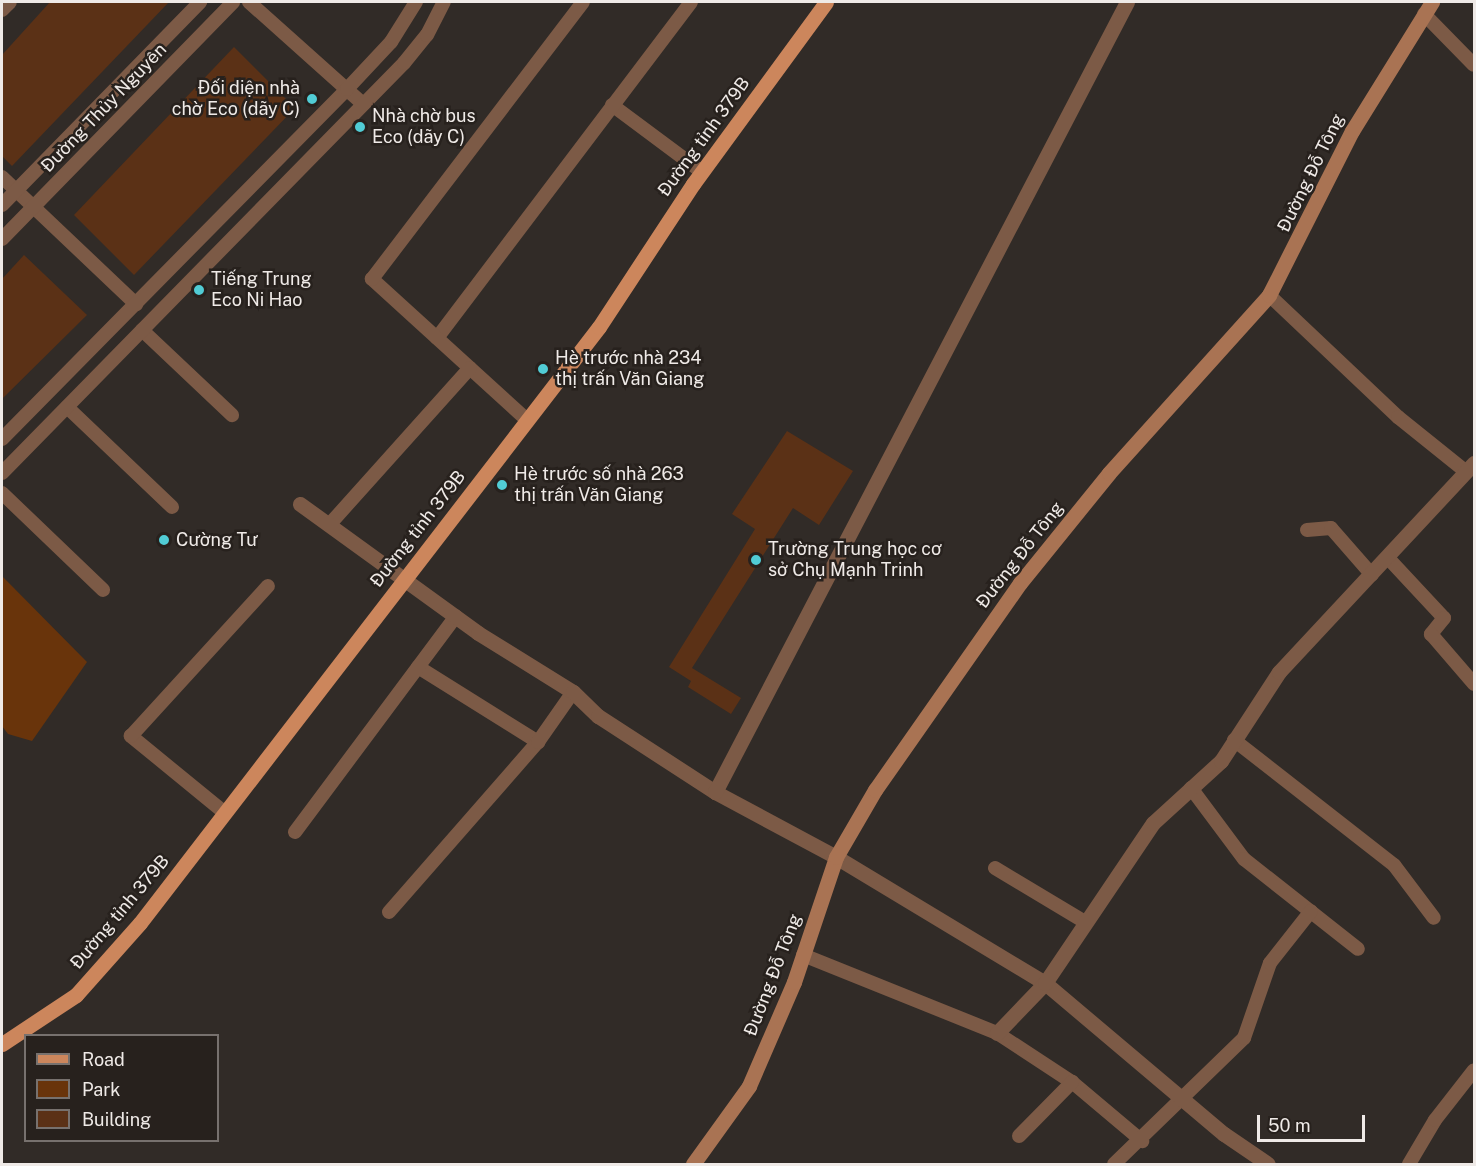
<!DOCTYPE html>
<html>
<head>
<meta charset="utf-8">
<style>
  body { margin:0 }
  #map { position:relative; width:1476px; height:1166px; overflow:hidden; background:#312b27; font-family:"Public Sans",sans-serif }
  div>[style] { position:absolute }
  .green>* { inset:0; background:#69340b }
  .building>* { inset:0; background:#5b3116 }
  .minor>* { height:14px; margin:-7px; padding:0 7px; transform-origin:7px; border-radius:7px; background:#7c5a46 }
  .tertiary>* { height:15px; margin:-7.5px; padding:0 7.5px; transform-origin:7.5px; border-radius:7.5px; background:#7c5a46 }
  .secondary>* { height:15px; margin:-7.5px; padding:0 7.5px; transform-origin:7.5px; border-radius:7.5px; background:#a97353 }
  .primary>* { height:15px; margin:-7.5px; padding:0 7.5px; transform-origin:7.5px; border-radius:7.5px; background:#cc865c }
  .dots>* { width:16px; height:16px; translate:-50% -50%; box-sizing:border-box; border:3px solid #27211d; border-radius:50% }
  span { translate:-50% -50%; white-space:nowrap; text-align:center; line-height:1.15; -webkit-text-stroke:5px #27211d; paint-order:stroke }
  .poi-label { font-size:18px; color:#efeae7 }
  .right { translate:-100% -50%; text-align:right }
  .left { translate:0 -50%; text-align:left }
  .street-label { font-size:18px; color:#efeae7 }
  .frame { position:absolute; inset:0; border:3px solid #efeae7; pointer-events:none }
  .legend { position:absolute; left:24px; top:1034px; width:195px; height:108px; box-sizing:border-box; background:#27211d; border:2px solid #77716e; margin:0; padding:8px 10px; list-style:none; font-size:18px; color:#efeae7 }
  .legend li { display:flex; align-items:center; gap:12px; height:30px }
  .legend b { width:30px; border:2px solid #77716e }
  .scale { position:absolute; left:1257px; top:1115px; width:108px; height:27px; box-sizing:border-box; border:3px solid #efeae7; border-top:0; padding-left:8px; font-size:18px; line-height:21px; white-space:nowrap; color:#efeae7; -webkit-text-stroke:4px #27211d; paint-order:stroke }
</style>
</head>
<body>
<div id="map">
  <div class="green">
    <i style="clip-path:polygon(2px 576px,87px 662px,32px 741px,8px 734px,2px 726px)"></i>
  </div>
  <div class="building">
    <i style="clip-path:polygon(50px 2px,169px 2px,12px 166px,2px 156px,2px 55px)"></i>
    <i style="clip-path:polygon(234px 47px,295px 108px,134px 275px,74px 215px)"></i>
    <i style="clip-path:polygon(24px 255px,87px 315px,2px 399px,2px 279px)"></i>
    <i style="clip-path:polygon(787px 431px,853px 471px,819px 525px,793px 508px,692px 668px,741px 698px,731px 714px,688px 687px,691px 681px,669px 667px,755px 529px,732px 514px)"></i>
  </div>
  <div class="minor">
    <i style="left:249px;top:2px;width:153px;rotate:41.8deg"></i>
    <i style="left:2px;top:10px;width:11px;rotate:-45deg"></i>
    <i style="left:1424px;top:14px;width:71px;rotate:45.6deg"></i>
    <i style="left:612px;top:105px;width:112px;rotate:36.7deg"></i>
    <i style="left:2px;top:177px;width:185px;rotate:43.5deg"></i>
    <i style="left:2px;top:205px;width:284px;rotate:-45.7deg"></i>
    <i style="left:2px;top:239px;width:331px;rotate:-45.7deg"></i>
    <i style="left:1269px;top:295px;width:178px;rotate:43.4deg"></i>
    <i style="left:1398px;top:417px;width:85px;rotate:38.8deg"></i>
    <i style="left:142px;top:330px;width:124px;rotate:43.4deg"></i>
    <i style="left:437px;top:338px;width:421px;rotate:-52.9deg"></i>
    <i style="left:67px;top:407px;width:145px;rotate:43.6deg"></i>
    <i style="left:527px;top:420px;width:210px;rotate:-137.7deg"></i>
    <i style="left:372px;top:279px;width:348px;rotate:-52.7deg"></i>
    <i style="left:2px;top:439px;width:491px;rotate:-45.4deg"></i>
    <i style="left:347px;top:89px;width:64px;rotate:-46.9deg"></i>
    <i style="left:391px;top:42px;width:47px;rotate:-58deg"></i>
    <i style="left:2px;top:473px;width:574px;rotate:-45.56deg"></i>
    <i style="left:404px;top:63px;width:36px;rotate:-51deg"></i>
    <i style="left:427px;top:35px;width:37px;rotate:-63deg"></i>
    <i style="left:2px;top:493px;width:140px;rotate:43.8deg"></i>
    <i style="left:329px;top:525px;width:211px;rotate:-48.1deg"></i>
    <i style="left:1307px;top:530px;width:24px;rotate:-5deg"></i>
    <i style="left:1331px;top:528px;width:62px;rotate:48.9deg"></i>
    <i style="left:1388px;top:558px;width:82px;rotate:47deg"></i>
    <i style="left:1444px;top:618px;width:21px;rotate:129deg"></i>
    <i style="left:1431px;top:634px;width:66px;rotate:49.3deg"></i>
    <i style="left:418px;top:667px;width:142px;rotate:32deg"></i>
    <i style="left:1234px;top:740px;width:203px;rotate:38deg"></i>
    <i style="left:1394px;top:865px;width:66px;rotate:53deg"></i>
    <i style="left:1191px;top:788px;width:89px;rotate:53.3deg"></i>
    <i style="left:1244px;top:859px;width:145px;rotate:38.3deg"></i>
    <i style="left:225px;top:813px;width:122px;rotate:-140.7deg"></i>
    <i style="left:131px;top:736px;width:203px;rotate:-47.6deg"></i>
    <i style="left:295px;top:832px;width:269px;rotate:-53.3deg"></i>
    <i style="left:995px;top:868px;width:105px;rotate:31deg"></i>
    <i style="left:389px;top:912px;width:226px;rotate:-48.8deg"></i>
    <i style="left:538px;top:742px;width:61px;rotate:-55deg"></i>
    <i style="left:803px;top:955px;width:209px;rotate:21.9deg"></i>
    <i style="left:997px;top:1033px;width:90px;rotate:33.2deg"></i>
    <i style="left:1072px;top:1082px;width:92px;rotate:40.1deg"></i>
    <i style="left:1019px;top:1136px;width:76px;rotate:-45.5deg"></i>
    <i style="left:1114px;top:1164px;width:181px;rotate:-44.1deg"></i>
    <i style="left:1244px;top:1038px;width:79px;rotate:-70.9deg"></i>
    <i style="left:1270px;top:963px;width:66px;rotate:-51.7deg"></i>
    <i style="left:1409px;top:1164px;width:51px;rotate:-59.4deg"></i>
    <i style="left:1435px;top:1120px;width:63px;rotate:-52deg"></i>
  </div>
  <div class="tertiary">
    <i style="left:300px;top:504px;width:220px;rotate:35.9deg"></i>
    <i style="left:478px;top:633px;width:112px;rotate:31.8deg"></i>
    <i style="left:573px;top:692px;width:35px;rotate:44deg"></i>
    <i style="left:598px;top:716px;width:140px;rotate:33deg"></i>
    <i style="left:715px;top:792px;width:137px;rotate:28.2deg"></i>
    <i style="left:836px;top:857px;width:244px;rotate:31.1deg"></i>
    <i style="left:1045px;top:983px;width:234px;rotate:40.2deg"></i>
    <i style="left:1224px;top:1134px;width:53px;rotate:34.3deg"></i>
    <i style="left:715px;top:792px;width:891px;rotate:-62.46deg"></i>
    <i style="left:997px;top:1033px;width:69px;rotate:-46.2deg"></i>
    <i style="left:1045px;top:983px;width:193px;rotate:-56deg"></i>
    <i style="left:1153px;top:823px;width:92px;rotate:-42.4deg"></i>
    <i style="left:1221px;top:761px;width:106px;rotate:-56.9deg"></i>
    <i style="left:1279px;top:672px;width:286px;rotate:-47deg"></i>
  </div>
  <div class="secondary">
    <i style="left:693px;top:1164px;width:96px;rotate:-54.3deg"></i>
    <i style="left:749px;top:1086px;width:113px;rotate:-66.6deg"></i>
    <i style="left:794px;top:982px;width:132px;rotate:-71.4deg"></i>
    <i style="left:836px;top:857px;width:78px;rotate:-59.8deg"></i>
    <i style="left:875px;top:790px;width:253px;rotate:-55deg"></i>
    <i style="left:1020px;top:583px;width:141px;rotate:-51deg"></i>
    <i style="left:1109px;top:473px;width:239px;rotate:-48deg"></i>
    <i style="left:1269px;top:295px;width:184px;rotate:-63.2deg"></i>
    <i style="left:1352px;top:131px;width:152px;rotate:-58.2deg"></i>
  </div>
  <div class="primary">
    <i style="left:2px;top:1044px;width:89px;rotate:-33.5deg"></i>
    <i style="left:76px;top:995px;width:96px;rotate:-48.4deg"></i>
    <i style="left:140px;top:923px;width:752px;rotate:-52.4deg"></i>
    <i style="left:599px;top:327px;width:171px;rotate:-56.7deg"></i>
    <i style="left:693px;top:184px;width:225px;rotate:-53.8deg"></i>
  </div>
  <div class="dots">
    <i style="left:312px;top:99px;background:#51ccd5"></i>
    <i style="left:360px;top:127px;background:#51ccd5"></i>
    <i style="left:199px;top:290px;background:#51ccd5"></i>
    <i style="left:543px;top:369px;background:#51ccd5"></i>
    <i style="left:502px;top:485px;background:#51ccd5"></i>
    <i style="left:164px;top:540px;background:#51ccd5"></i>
    <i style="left:756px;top:560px;background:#51ccd5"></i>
  </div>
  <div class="poi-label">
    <span class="right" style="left:300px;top:99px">Đối diện nhà<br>chờ Eco (dãy C)</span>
    <span class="left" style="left:372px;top:127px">Nhà chờ bus<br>Eco (dãy C)</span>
    <span class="left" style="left:211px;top:290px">Tiếng Trung<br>Eco Ni Hao</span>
    <span class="left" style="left:555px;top:369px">Hè trước nhà 234<br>thị trấn Văn Giang</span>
    <span class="left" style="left:514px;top:485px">Hè trước số nhà 263<br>thị trấn Văn Giang</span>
    <span class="left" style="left:176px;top:540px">Cường Tư</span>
    <span class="left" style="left:768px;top:560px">Trường Trung học cơ<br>sở Chụ Mạnh Trinh</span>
  </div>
  <div class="street-label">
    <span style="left:104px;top:108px;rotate:-46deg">Đường Thủy Nguyên</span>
    <span style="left:704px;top:137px;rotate:-54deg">Đường tỉnh 379B</span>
    <span style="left:1311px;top:173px;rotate:-64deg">Đường Đỗ Tông</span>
    <span style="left:418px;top:529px;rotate:-52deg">Đường tỉnh 379B</span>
    <span style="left:1020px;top:555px;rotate:-52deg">Đường Đỗ Tông</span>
    <span style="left:120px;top:912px;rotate:-50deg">Đường tỉnh 379B</span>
    <span style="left:773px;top:975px;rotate:-69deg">Đường Đỗ Tông</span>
  </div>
  <div class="frame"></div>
  <ul class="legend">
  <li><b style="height:8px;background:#cc865c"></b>Road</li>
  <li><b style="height:16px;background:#69340b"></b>Park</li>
  <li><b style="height:16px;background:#5b3116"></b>Building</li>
  </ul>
  <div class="scale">50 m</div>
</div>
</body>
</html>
